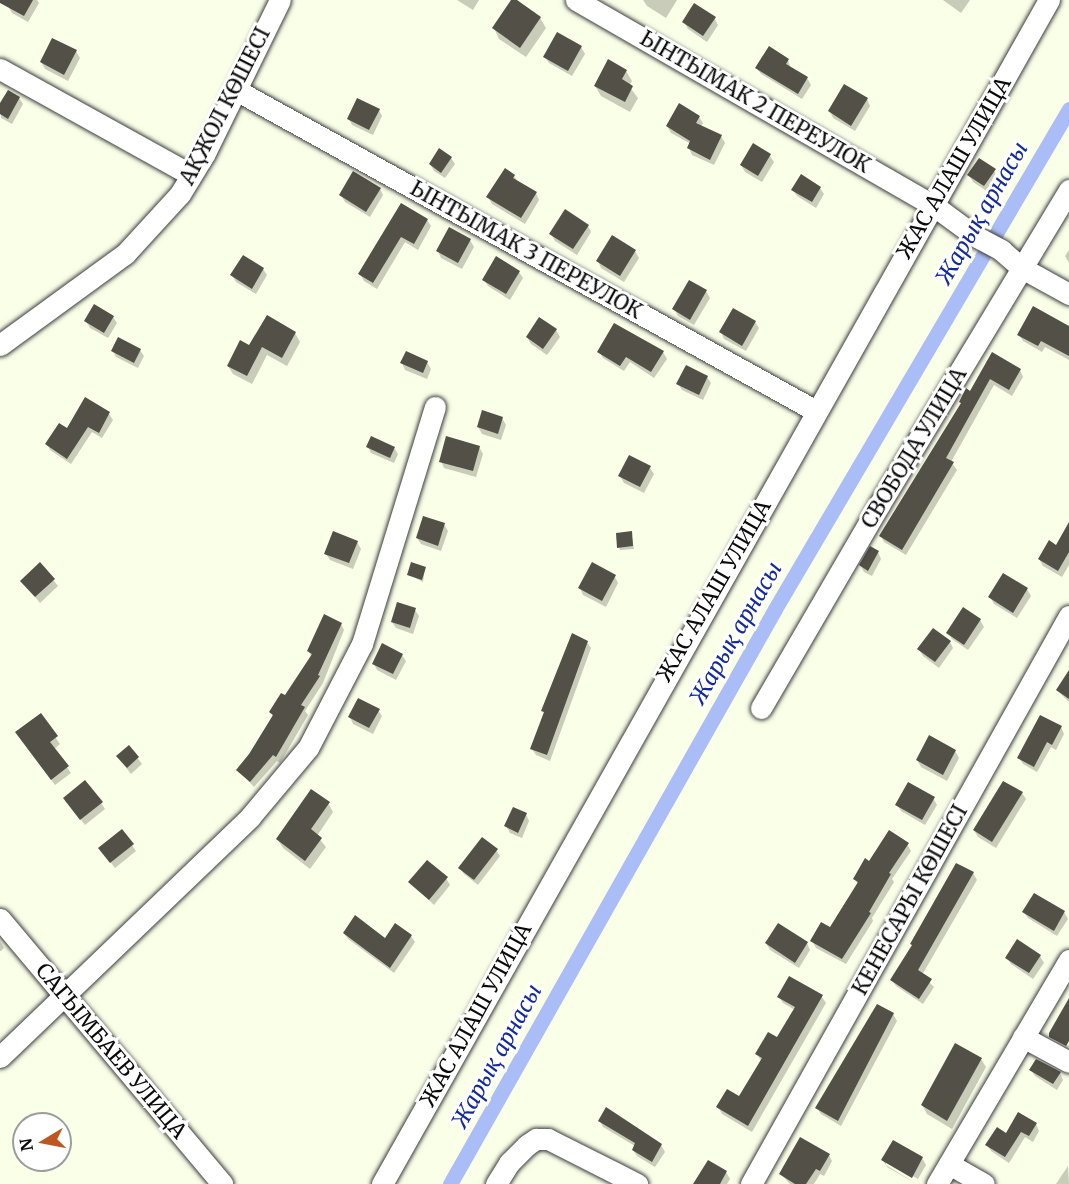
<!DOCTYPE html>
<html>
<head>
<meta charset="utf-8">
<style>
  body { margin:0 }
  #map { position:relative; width:1069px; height:1184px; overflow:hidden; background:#faffe8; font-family:Merriweather,serif }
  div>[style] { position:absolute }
  .shadow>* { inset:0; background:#0003 }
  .canal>* { height:15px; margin:-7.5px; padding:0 7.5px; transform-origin:7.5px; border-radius:7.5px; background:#abbdf7 }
  .building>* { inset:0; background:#535047 }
  .roads { filter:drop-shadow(0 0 2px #3d3d3d) drop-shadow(0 0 2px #3d3d3d) }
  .minor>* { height:21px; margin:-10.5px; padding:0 10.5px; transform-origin:10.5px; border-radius:10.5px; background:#fff }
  span { translate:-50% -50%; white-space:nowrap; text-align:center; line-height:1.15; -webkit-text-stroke:6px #fff; paint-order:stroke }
  .street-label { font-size:21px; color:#0a0a0a }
  .water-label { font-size:22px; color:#122a9e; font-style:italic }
  .north { position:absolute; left:12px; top:1112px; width:60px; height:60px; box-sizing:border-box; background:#fff; border:2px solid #9d9d9d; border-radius:50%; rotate:260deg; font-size:16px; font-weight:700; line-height:24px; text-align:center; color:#0a0a0a }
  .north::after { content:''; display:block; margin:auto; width:21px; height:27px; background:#bd5620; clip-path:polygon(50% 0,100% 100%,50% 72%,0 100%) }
</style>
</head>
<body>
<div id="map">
  <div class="shadow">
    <i style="clip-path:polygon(12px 0,37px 0,39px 3px,28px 22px,12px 13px,8px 6px)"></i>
    <i style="clip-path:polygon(457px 0,479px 0,473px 10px)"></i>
    <i style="clip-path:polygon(514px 0,540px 18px,546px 28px,526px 57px,499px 39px,494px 28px)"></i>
    <i style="clip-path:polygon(643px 0,677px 0,666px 18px,647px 6px)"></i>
    <i style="clip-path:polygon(943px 0,970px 0,961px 13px)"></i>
    <i style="clip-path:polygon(714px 18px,718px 25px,707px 42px,688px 29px,684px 22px)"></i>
    <i style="clip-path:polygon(581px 47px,585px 54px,572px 76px,549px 63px,545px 57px)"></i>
    <i style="clip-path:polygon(76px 51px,80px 58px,68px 81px,45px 69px,41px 62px)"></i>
    <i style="clip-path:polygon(788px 60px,791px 69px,807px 78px,811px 85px,802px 99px,761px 74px,757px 68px)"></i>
    <i style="clip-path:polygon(626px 71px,632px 81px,629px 86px,638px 98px,630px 112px,601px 96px,595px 86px)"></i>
    <i style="clip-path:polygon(19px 98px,23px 104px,12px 124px,1px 118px,0 106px)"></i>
    <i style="clip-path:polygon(867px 99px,870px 106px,855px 131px,833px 118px,830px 111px)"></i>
    <i style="clip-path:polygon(379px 110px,382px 116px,373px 135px,352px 125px,349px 119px)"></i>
    <i style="clip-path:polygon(699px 117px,703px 123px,701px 127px,721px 136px,725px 143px,714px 165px,692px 155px,689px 148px,691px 144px,671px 133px,667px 126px)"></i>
    <i style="clip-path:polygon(754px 145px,770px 156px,774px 162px,762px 182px,745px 172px,741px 165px)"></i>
    <i style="clip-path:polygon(451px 158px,455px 164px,445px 178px,434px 171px,430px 164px)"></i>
    <i style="clip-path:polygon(994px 171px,998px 177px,988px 192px,973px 182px,969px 175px)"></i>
    <i style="clip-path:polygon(514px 176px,519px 183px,536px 193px,539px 200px,525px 224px,492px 204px,488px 197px)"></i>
    <i style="clip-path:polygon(820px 188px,824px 194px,816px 208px,797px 196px,793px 190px)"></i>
    <i style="clip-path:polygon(380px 189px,383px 195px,370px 217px,345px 202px,341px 195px)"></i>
    <i style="clip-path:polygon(401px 205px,427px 220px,431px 226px,418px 250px,405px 242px,377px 289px,364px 281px,360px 274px)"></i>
    <i style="clip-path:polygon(588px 226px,591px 232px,577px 255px,555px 241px,551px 234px)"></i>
    <i style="clip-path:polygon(470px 240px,474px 247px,462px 269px,441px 258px,438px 251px)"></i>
    <i style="clip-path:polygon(1069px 250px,1069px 263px,1065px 256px)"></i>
    <i style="clip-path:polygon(635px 251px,639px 258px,624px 282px,601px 268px,598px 261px)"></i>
    <i style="clip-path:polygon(263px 269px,267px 275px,256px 294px,236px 282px,232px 275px)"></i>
    <i style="clip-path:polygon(519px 272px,523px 278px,510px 300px,488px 286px,484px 280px)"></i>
    <i style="clip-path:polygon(706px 291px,710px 298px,694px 325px,678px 316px,674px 309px)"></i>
    <i style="clip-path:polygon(113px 317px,117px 323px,108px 338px,90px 328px,86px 321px)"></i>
    <i style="clip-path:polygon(267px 317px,295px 333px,300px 342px,287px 366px,267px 355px,252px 384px,233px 374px,228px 366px,250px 347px)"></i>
    <i style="clip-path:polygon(540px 319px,556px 330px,560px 337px,547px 355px,531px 344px,527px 337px)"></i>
    <i style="clip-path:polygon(755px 322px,759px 328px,746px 351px,724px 339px,721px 332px)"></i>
    <i style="clip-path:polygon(1069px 327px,1069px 360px,1045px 347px,1042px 352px,1023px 341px,1019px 335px)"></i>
    <i style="clip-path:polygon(140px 350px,144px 356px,138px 368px,116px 357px,113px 351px)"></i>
    <i style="clip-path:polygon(599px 352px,663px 352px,667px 359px,654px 378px,630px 362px,624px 371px,603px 358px)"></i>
    <i style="clip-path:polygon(993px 354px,1020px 370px,1023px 377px,1012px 396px,994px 385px,951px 462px,957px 470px,906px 555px,884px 542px,881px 536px)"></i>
    <i style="clip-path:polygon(427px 362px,431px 369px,427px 379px,405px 370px,402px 363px)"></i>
    <i style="clip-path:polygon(707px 377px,711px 383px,703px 400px,682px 390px,678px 384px)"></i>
    <i style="clip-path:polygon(85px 399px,109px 414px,113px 420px,102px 438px,92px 432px,71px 464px,50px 450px,47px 444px,67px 430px)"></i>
    <i style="clip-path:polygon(502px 418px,506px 425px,501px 440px,482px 434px,478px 427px)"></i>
    <i style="clip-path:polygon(368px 447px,394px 448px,398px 454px,394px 463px,371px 453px)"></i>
    <i style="clip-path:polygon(479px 447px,483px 454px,476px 477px,444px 468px,441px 461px)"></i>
    <i style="clip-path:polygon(650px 468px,654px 474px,644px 493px,624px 483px,620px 476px)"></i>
    <i style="clip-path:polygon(444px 524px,448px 531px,441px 551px,421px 544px,417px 538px)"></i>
    <i style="clip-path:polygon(1069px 526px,1069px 565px,1062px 577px,1043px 566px,1039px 559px,1057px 547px)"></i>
    <i style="clip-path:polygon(631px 533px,634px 549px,620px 550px,619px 547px)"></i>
    <i style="clip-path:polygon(357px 542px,361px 549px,353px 569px,330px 560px,326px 554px)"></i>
    <i style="clip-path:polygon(878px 552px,881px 559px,872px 576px,864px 572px,860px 565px)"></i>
    <i style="clip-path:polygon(40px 564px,58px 586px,40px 603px,22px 581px)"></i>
    <i style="clip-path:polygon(425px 568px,423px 582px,409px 575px)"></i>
    <i style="clip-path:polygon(615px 577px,618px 583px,606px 607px,583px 595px,580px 588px)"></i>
    <i style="clip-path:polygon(1027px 589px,1031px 596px,1017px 618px,994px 604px,990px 597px)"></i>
    <i style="clip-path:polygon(415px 610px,419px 616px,413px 634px,396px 628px,392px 622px)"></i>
    <i style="clip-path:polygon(980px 620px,984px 627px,968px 650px,952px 639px,948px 633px)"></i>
    <i style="clip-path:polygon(341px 624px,344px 630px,323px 683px,305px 711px,308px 715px,280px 763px,277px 761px,254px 787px,238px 770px,250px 755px,273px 717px,271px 712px,286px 697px,312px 657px,308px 651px)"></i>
    <i style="clip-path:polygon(587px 642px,591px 648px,550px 761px,536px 755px,532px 749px,545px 715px,543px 711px)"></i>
    <i style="clip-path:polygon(950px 642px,953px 648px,939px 668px,923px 656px,919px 649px)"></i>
    <i style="clip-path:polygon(402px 655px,406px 661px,396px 680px,377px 670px,374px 664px)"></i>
    <i style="clip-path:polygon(1069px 672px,1069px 702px,1057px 690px)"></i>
    <i style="clip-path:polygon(378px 710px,382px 716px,373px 734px,353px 724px,350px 717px)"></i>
    <i style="clip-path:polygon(40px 715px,60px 744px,54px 749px,71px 773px,55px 785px,21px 739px)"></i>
    <i style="clip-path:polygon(1061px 727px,1064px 734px,1056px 750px,1051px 747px,1037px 772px,1023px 764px,1019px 758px)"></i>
    <i style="clip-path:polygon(930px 737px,955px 751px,959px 758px,947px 781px,921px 767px,917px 760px)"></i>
    <i style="clip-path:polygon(129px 747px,142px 764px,131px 774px,118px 757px)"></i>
    <i style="clip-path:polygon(1022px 793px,1026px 799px,996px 848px,978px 837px,974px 830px)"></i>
    <i style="clip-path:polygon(933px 798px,937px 805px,925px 825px,901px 811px,897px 805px)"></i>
    <i style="clip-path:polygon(65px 799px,101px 803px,105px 809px,85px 825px)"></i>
    <i style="clip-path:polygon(328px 803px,333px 812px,317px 836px,326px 847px,310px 869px,283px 848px,278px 840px)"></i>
    <i style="clip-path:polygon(526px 814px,529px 821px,522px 838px,510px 833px,506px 826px)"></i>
    <i style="clip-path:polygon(122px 831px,136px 851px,115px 868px,104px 854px)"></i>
    <i style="clip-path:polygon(907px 844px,911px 851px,892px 879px,894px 882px,872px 918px,873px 921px,846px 964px,816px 948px,812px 941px,830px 929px,858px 885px,855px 879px,870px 863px)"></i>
    <i style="clip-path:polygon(496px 850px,500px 856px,478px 885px,464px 874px,460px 868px)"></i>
    <i style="clip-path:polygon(973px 873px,977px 880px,922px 975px,934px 987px,923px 1004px,896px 986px,892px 980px)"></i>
    <i style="clip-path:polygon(446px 878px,450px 885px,434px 905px,410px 882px)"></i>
    <i style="clip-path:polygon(1024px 912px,1064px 912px,1068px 919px,1057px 936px,1028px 918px)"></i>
    <i style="clip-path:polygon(344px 933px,385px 940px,411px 936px,415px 942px,394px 973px,348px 939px)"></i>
    <i style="clip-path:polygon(0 941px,4px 948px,1px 951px,0 951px)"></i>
    <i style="clip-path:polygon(766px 943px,807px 943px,810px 950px,799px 968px,770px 950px)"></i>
    <i style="clip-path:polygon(1040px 956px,1044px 963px,1033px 979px,1011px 964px,1007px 958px)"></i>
    <i style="clip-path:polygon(779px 997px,822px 997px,826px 1003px,752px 1132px,722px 1114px,718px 1107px,740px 1098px,761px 1061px,757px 1054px,777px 1040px,795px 1010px,783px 1003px)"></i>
    <i style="clip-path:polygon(893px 1014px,897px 1021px,841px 1126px,821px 1114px,817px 1108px)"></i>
    <i style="clip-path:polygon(981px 1059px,986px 1067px,952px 1129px,927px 1114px,922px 1105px)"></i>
    <i style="clip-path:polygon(1031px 1070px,1060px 1073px,1063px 1080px,1057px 1090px,1035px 1076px)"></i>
    <i style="clip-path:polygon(600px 1121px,661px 1145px,665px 1152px,655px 1167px,637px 1156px,633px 1150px,635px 1146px,603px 1127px)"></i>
    <i style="clip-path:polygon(1036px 1124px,1039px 1131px,1033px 1142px,1025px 1137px,1009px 1163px,991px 1151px,987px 1145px)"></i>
    <i style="clip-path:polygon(829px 1155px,832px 1161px,824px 1176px,820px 1174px,814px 1184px,790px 1184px,781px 1174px)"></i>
    <i style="clip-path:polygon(922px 1158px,926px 1165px,918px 1179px,886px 1161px,886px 1165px,915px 1183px,887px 1167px,883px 1160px)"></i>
    <i style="clip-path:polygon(709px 1162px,726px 1172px,730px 1179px,727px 1184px,697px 1184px)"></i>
    <i style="clip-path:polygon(1068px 1166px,1069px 1184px,1056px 1184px)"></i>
  </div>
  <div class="canal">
    <i style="left:450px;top:1184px;width:660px;rotate:-60.52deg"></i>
    <i style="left:775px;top:609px;width:580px;rotate:-59.54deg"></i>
  </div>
  <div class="building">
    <i style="clip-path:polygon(0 0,33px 0,24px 16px,0 3px)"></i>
    <i style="clip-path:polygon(511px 0,517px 0,541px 17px,520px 48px,492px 28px)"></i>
    <i style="clip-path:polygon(694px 3px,716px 17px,703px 36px,682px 22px)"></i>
    <i style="clip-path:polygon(557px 32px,582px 46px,568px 71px,543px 57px)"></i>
    <i style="clip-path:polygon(52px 38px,77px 50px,64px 75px,40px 62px)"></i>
    <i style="clip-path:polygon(769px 46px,789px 59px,786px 64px,808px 77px,798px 94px,755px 68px)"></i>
    <i style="clip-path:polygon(608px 59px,627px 70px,622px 79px,633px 86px,625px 102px,594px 86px)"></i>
    <i style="clip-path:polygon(844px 84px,868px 98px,851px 126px,828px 111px)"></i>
    <i style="clip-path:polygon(8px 90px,20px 97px,8px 119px,0 114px,0 103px)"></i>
    <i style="clip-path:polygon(357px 98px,380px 109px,369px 130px,347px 119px)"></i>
    <i style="clip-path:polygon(679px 103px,700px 116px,696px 123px,722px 135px,710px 160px,687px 148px,690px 141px,666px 126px)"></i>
    <i style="clip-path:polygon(753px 143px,771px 154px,758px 176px,740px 165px)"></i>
    <i style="clip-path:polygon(439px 148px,452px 157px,441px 173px,429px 164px)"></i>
    <i style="clip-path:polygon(979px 158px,996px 169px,984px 186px,967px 175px)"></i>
    <i style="clip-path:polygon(505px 168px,515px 175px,513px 178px,537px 192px,521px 218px,486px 197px)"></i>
    <i style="clip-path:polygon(353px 171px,381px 188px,366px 212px,339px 195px)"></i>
    <i style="clip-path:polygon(801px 174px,821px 187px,812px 202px,791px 190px)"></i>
    <i style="clip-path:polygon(401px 203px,428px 219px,414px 244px,401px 237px,373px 283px,358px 274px)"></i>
    <i style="clip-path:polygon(565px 209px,589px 225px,573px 249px,549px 234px)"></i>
    <i style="clip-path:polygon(449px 227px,471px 239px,458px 263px,436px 251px)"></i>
    <i style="clip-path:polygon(612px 235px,636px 250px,620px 276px,596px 261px)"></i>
    <i style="clip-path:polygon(243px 255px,264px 268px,252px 289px,230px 275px)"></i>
    <i style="clip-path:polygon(496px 256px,520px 271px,506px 294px,482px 280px)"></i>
    <i style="clip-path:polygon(689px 280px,707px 290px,690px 320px,672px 309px)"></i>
    <i style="clip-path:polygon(94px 304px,114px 316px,104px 333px,84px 321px)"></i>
    <i style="clip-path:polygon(1033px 306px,1069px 326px,1069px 356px,1041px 341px,1038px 346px,1017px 335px)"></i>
    <i style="clip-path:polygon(733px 308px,756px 321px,742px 346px,719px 332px)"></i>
    <i style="clip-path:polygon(267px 315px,296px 332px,282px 358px,262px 347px,247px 376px,227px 366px,240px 340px,249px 345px)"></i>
    <i style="clip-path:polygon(539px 317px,557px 329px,543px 349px,526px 337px)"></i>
    <i style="clip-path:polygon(614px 323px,664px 351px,651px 372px,626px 357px,620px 366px,597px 352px)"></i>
    <i style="clip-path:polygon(118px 337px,141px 349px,134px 363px,111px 351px)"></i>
    <i style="clip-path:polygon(406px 351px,428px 361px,423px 373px,400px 363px)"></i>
    <i style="clip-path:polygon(992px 352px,1021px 369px,1009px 390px,990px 379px,946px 458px,954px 462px,902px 550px,879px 536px,961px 403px,959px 402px,966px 388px,970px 391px)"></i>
    <i style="clip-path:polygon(686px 365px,708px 376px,699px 395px,676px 384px)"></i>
    <i style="clip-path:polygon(85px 397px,110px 412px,99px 433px,88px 427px,67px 459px,45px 444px,59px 423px,67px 428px)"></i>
    <i style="clip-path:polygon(482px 410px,503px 417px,498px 434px,477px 427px)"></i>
    <i style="clip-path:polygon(371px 436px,395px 447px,390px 458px,366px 447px)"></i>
    <i style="clip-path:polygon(446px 436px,480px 446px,473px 471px,439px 462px)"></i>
    <i style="clip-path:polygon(629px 455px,651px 466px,640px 487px,618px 476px)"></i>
    <i style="clip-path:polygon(423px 516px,445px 523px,438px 546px,416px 538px)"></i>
    <i style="clip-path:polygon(1069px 522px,1069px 552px,1058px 571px,1038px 559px,1049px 540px,1056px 545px)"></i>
    <i style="clip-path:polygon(333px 531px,358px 541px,349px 563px,324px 554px)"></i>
    <i style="clip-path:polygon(632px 531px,633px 546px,617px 548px,616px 533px)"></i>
    <i style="clip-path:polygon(870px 546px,879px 551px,868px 571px,859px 565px)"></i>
    <i style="clip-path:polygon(40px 562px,55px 579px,35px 597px,20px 581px)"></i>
    <i style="clip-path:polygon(411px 562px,426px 567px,422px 580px,407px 575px)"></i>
    <i style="clip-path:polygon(592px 562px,616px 575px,602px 601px,578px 588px)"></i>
    <i style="clip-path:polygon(1003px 573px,1028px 588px,1013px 613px,988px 597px)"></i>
    <i style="clip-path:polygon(397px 602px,416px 608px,410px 628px,391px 622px)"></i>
    <i style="clip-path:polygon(963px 607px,981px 619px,964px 645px,946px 633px)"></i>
    <i style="clip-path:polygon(324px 614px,342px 623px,318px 675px,320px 676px,301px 705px,305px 707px,276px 757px,273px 755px,250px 782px,236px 770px,249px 754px,273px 715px,269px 712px,281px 693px,285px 695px,312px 654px,307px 651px)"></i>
    <i style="clip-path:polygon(933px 628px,951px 641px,935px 662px,917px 649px)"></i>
    <i style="clip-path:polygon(572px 633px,588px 641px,547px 755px,530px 749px,544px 712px,541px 711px)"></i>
    <i style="clip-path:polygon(382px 643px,403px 654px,393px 674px,372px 664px)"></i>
    <i style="clip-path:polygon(1069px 670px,1069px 699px,1056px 690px)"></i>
    <i style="clip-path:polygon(358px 698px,380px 709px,369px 728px,348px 717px)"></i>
    <i style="clip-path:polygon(41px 713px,58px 736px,50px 742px,69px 766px,51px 780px,15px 732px)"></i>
    <i style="clip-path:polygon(1040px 715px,1062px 726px,1052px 745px,1047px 742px,1034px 767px,1017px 758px)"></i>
    <i style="clip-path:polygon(929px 735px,956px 750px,943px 775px,916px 760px)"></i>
    <i style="clip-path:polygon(129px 745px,139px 757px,127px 768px,116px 756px)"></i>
    <i style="clip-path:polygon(85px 780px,103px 802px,80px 820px,63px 798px)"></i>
    <i style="clip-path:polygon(1003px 781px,1023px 792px,992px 842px,973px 830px)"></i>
    <i style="clip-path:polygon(908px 782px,935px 797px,922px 820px,895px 805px)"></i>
    <i style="clip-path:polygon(311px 789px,330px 802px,311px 829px,322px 838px,305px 861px,276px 839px)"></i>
    <i style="clip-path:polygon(513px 807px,527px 813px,518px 833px,504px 826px)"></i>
    <i style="clip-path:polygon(122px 829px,134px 844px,110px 863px,98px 848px)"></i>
    <i style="clip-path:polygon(889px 830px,909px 843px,889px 873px,891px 874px,869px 912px,871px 913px,842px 959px,810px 941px,821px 922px,830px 927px,858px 882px,853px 879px,865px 858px,869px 861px)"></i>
    <i style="clip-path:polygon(482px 837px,498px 849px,474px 880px,458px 868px)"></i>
    <i style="clip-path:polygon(427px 860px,448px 877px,429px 900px,408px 882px)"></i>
    <i style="clip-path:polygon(956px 863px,974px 872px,918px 970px,932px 979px,919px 999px,890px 980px,912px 945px,910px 944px)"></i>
    <i style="clip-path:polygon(1034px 893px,1065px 911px,1054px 931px,1022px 912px)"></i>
    <i style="clip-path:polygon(355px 915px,385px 938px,395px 923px,412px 935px,390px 968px,343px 933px)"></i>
    <i style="clip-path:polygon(778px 923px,808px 942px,795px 963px,765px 943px)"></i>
    <i style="clip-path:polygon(1017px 939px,1041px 955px,1029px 973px,1005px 958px)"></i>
    <i style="clip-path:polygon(789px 976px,823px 995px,748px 1126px,716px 1107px,727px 1089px,739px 1096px,762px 1058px,755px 1054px,768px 1032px,777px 1037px,795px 1007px,777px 997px)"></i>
    <i style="clip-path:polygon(1069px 998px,1069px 1041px,1066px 1046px,1049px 1037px,1049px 1033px)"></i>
    <i style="clip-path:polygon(877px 1004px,894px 1013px,838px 1121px,815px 1108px)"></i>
    <i style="clip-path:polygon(955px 1043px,982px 1058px,947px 1121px,921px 1105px)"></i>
    <i style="clip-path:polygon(1036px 1059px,1061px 1072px,1053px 1084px,1029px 1070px)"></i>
    <i style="clip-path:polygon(606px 1107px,662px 1144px,652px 1162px,632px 1150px,635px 1143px,598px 1121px)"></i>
    <i style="clip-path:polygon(1018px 1112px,1037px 1123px,1029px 1136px,1021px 1132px,1005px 1157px,985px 1145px,997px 1127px,1006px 1133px)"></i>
    <i style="clip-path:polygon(800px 1137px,830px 1154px,820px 1171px,816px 1169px,806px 1184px,795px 1184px,779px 1174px)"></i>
    <i style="clip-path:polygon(893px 1140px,923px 1157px,912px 1178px,881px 1160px)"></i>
    <i style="clip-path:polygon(708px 1160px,727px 1171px,720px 1184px,693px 1184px)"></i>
  </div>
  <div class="roads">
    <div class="minor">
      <i style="left:576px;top:0;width:412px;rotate:29.9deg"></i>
      <i style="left:933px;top:205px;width:52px;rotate:36.4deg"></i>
      <i style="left:975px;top:236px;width:30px;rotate:28deg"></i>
      <i style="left:1001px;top:250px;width:28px;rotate:41deg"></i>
      <i style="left:1022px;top:268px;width:54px;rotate:29deg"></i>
      <i style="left:0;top:69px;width:218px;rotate:29deg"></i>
      <i style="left:236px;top:90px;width:663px;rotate:28.96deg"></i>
      <i style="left:0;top:345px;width:155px;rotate:-36.1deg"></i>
      <i style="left:125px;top:254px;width:81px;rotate:-47.5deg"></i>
      <i style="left:180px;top:194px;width:48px;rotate:-58.6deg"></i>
      <i style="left:205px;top:153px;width:170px;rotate:-63.9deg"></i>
      <i style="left:761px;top:708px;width:235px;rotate:-59.8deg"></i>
      <i style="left:879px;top:505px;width:368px;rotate:-58.9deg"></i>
      <i style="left:0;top:919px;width:346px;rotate:50deg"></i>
      <i style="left:1023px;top:1037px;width:52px;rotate:28.5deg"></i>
      <i style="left:0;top:1057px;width:347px;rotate:-43.8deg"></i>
      <i style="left:250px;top:817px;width:90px;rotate:-50deg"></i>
      <i style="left:308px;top:748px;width:117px;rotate:-62.6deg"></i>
      <i style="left:362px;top:644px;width:248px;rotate:-72.9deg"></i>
      <i style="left:949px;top:1164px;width:40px;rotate:29.7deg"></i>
      <i style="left:382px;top:1184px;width:1359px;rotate:-60.61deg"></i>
      <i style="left:496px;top:1184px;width:25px;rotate:-58deg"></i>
      <i style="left:509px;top:1163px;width:25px;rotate:-45deg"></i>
      <i style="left:527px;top:1145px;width:11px;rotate:-34deg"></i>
      <i style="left:536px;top:1139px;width:12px"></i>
      <i style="left:548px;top:1139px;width:100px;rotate:26.8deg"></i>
      <i style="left:751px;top:1184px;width:651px;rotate:-60.76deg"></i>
      <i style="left:937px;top:1184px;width:260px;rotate:-59.5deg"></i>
    </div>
  </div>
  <div class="street-label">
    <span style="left:755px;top:102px;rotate:30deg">ЫНТЫМАК 2 ПЕРЕУЛОК</span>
    <span style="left:225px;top:106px;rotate:-63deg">АҚЖОЛ КӨШЕСІ</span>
    <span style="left:954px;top:168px;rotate:-60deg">ЖАС АЛАШ УЛИЦА</span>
    <span style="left:526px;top:250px;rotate:29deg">ЫНТЫМАК 3 ПЕРЕУЛОК</span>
    <span style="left:914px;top:448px;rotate:-59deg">СВОБОДА УЛИЦА</span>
    <span style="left:714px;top:591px;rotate:-60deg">ЖАС АЛАШ УЛИЦА</span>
    <span style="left:910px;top:900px;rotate:-61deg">КЕНЕСАРЫ КӨШЕСІ</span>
    <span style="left:476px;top:1015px;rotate:-61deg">ЖАС АЛАШ УЛИЦА</span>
    <span style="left:111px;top:1051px;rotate:50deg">САГЫМБАЕВ УЛИЦА</span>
  </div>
  <div class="water-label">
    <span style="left:982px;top:213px;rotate:-60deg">Жарық арнасы</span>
    <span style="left:736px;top:633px;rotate:-60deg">Жарық арнасы</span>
    <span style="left:497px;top:1056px;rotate:-61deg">Жарық арнасы</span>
  </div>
  <div class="north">N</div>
</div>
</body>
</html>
